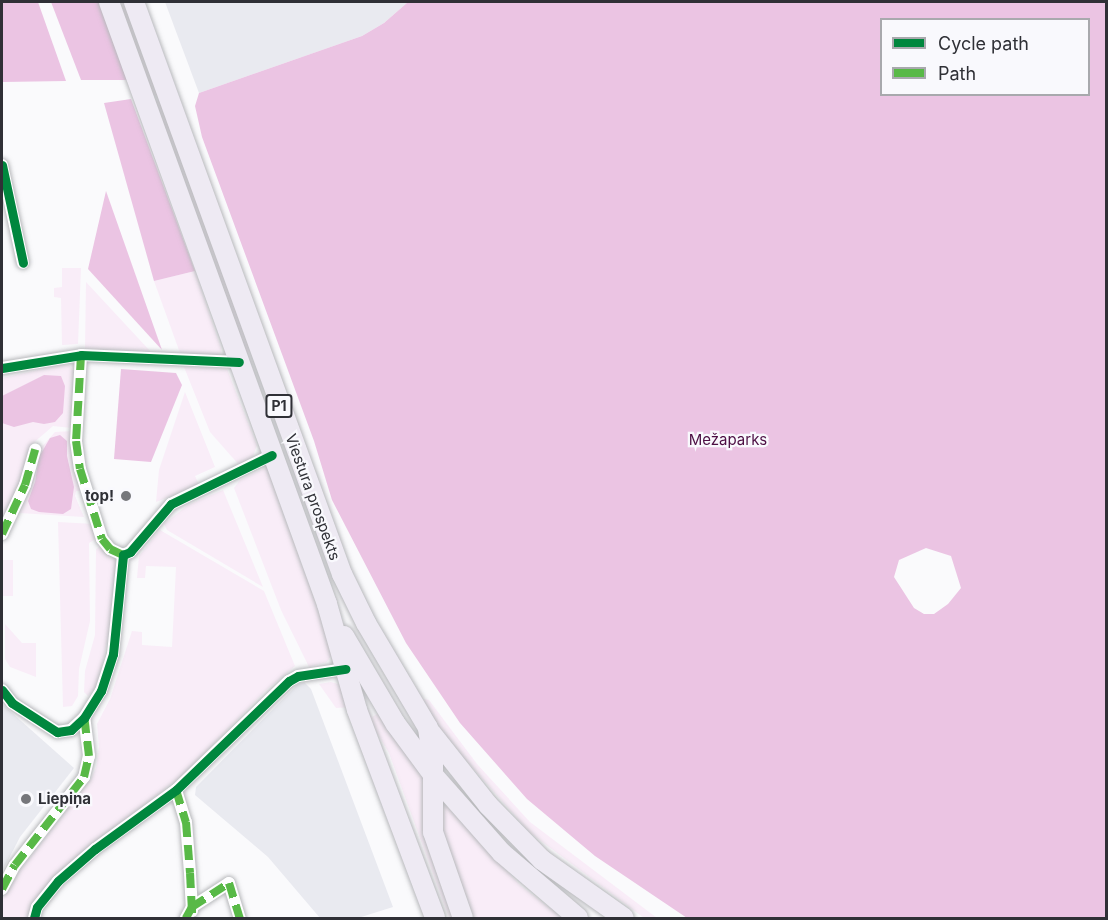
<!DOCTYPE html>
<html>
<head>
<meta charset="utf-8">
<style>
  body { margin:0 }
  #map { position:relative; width:1108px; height:920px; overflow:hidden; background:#fafafc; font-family:Inter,sans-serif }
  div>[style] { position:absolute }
  .built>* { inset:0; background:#e9eaf0 }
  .green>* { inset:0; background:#f9edf8 }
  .forest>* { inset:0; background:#ebc4e3 }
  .roads { filter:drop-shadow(0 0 2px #b8b9bc) drop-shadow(0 0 2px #b8b9bc) }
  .street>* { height:12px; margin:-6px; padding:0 6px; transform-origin:6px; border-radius:6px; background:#fefeff }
  .primary>* { height:20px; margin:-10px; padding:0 10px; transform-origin:10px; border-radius:10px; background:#eeeaf3 }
  .quiet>* { height:8px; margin-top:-4px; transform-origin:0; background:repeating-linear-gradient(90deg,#58b947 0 15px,transparent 0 23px) }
  .cycleway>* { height:9px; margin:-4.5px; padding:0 4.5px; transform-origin:4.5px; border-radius:4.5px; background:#00873e }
  .dots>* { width:16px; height:16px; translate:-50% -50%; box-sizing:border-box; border:3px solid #f9f9fd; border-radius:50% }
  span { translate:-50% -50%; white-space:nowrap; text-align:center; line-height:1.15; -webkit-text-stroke:4.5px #f9f9fd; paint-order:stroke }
  .shield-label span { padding:2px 4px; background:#f9f9fd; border:2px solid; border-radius:4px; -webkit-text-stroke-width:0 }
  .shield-label { font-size:14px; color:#2f3036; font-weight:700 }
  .park-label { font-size:15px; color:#4d0f44 }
  .poi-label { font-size:15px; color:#2f3036; font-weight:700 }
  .right { translate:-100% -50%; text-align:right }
  .left { translate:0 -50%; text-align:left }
  .street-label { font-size:15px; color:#2f3036 }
  .frame { position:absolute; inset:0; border:3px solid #2f3036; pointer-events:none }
  .legend { position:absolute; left:880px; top:18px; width:210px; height:78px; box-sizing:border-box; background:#f9f9fd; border:2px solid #a8a9ad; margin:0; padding:8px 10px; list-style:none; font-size:18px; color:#2f3036 }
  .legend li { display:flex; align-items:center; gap:12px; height:30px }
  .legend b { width:30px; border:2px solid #a8a9ad }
</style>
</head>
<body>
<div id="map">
  <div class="built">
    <i style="clip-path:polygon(165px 2px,408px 2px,384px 23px,362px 36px,199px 93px)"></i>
    <i style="clip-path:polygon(304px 682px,311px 689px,393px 907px,358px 918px,320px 918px,268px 857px,195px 795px,196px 787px,297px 685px)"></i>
    <i style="clip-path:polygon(2px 704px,74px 768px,20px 837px,2px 872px)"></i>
  </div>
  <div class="green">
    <i style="clip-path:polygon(119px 2px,125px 2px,159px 95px,152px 96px)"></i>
    <i style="clip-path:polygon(161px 100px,250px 351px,247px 354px,154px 102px)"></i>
    <i style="clip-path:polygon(62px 268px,81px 268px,78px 344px,62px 345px,61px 298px,54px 297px,54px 288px,62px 287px)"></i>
    <i style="clip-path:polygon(195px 271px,221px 348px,221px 353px,216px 356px,180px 353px,154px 281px)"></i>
    <i style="clip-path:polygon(86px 282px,151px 352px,85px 349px)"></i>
    <i style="clip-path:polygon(60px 365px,69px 365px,74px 372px,72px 428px,53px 426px,31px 445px,21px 481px,2px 526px,2px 378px)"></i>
    <i style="clip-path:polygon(184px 367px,227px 369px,257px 445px,252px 459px,239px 465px,210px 432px)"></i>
    <i style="clip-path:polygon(185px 392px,215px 467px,195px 476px,199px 485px,156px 502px,159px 470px)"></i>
    <i style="clip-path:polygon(72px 431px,81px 491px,76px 491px,75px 496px,84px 517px,19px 513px,38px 451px,55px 432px)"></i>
    <i style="clip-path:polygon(267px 467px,332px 648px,331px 656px,327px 662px,309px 667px,281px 610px,234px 488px,240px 480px)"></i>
    <i style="clip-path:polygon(223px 490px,263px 587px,167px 530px,164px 524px,188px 505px)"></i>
    <i style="clip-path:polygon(58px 522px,94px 524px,97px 538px,89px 543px,90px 621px,79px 669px,78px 696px,72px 706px,63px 707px)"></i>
    <i style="clip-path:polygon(160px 530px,264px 591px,295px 666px,265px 691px,185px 773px,81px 854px,33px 902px,27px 918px,2px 918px,2px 900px,18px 873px,91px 779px,96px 768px,99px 747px,97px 724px,110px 699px,132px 631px,142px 632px,142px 645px,172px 647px,176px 567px,146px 566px,145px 578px,137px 578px,139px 556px)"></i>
    <i style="clip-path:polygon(101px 546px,116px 557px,112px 618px,101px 669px,96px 687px,88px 696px,84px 692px,85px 671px,95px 635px,96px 549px)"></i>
    <i style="clip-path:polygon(2px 560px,13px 560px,13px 596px,2px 596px)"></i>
    <i style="clip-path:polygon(5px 624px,22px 643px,36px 643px,36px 677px,10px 667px,5px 659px)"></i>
    <i style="clip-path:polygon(331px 682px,341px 685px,351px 707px,336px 708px,319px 684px)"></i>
    <i style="clip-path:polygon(425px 699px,429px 700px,477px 764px,530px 822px,657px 918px,644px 918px,529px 832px,450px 742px,421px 701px)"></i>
    <i style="clip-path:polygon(368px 709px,372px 717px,379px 713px,423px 775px,455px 918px,449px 918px,389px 753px,374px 728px,366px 710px)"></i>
    <i style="clip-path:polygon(441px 800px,521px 886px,563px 918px,474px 918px,447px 849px,441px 820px)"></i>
  </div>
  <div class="forest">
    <i style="clip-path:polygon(2px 2px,38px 2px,66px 81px,3px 82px)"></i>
    <i style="clip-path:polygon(51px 2px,101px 2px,128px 80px,81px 80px)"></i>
    <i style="clip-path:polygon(evenodd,408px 2px,1106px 2px,1106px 918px,687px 918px,595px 856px,527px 799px,460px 723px,406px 643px,332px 500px,314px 441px,202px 137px,195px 106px,199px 93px,362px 36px,384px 23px,408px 2px,882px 20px,1088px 20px,1088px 94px,882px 94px,882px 20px,408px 2px,926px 548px,951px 556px,961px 588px,948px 604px,934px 614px,924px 614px,914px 608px,894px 577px,899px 560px,926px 548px)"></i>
    <i style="clip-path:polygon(131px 99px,195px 271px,154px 281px,104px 103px)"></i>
    <i style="clip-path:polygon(106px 191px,162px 350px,88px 269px)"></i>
    <i style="clip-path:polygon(121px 369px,176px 373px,182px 385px,151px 462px,114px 459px)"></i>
    <i style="clip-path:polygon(44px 375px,61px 376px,65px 386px,63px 413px,55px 422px,44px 424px,33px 422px,14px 427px,2px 423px,2px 396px)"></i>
    <i style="clip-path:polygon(60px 435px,67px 441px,67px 456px,74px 487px,71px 509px,63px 514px,39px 512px,31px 509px,28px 501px,35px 482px,39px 457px,50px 438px)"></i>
  </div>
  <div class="roads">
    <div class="street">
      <i style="left:2px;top:165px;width:100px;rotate:77.9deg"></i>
      <i style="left:81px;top:355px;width:86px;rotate:93.3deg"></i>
      <i style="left:76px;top:441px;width:28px;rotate:82deg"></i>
      <i style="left:80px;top:469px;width:73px;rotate:72.6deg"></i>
      <i style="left:102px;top:539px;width:13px;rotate:51deg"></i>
      <i style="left:110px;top:549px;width:14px;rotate:25deg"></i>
      <i style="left:2px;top:368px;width:80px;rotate:-9.3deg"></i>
      <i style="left:81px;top:355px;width:158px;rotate:2.5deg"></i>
      <i style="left:2px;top:534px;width:54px;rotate:-64.9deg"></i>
      <i style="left:25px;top:485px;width:37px;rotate:-74deg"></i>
      <i style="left:2px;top:690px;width:16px;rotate:52deg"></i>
      <i style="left:12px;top:703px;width:54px;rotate:32.8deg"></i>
      <i style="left:57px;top:732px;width:14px;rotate:-8deg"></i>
      <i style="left:71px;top:730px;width:18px;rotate:-43deg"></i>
      <i style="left:84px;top:718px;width:32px;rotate:-58deg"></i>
      <i style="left:101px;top:691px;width:39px;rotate:-72deg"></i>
      <i style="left:113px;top:654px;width:100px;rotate:-84.2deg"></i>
      <i style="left:123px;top:555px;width:8px;rotate:-23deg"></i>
      <i style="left:130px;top:552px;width:63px;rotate:-49.5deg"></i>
      <i style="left:171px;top:504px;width:112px;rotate:-25.9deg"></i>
      <i style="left:176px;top:790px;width:34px;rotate:73deg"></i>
      <i style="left:186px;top:822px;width:51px;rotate:85.5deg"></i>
      <i style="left:190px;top:873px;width:34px;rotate:87deg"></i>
      <i style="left:192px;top:907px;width:13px;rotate:119deg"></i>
      <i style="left:2px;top:889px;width:27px;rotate:-62deg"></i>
      <i style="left:15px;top:865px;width:112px;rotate:-51.9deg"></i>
      <i style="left:84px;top:777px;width:22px;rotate:-77deg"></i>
      <i style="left:89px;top:756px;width:38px;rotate:-97deg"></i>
      <i style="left:192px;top:911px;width:4px;rotate:-90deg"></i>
      <i style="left:192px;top:907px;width:44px;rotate:-33deg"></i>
      <i style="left:229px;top:883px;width:37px;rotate:73deg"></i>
      <i style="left:34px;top:918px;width:11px;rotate:-75deg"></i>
      <i style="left:37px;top:907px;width:33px;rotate:-51deg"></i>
      <i style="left:58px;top:881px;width:49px;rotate:-40.9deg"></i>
      <i style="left:95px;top:849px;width:100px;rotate:-36.1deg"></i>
      <i style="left:176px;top:790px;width:157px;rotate:-44deg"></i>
      <i style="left:289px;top:681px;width:10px;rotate:-29deg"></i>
      <i style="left:298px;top:676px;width:48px;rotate:-8.5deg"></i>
    </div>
    <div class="primary">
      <i style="left:109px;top:2px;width:640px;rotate:70.09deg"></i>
      <i style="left:327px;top:604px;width:110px;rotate:74.2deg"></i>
      <i style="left:357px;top:710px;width:222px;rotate:69.4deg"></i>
      <i style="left:134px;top:2px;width:609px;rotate:70.02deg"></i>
      <i style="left:342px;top:574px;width:55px;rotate:63.9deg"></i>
      <i style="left:366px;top:623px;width:122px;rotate:59.4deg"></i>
      <i style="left:428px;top:728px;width:35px;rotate:82deg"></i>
      <i style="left:433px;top:763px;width:69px;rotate:90deg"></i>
      <i style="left:433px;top:832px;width:91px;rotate:70.8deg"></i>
      <i style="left:344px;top:636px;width:101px;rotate:59.6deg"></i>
      <i style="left:395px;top:723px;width:66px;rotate:53.7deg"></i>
      <i style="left:434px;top:776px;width:103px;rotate:48.6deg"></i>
      <i style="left:502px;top:853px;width:100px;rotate:40.5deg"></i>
      <i style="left:431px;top:733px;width:92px;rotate:51.6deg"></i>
      <i style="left:488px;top:805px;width:77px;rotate:45.5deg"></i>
      <i style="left:542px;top:860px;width:100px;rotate:35.3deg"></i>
    </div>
  </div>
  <div class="quiet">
    <i style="left:81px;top:355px;width:86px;rotate:93.3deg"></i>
    <i style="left:76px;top:441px;width:28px;rotate:82deg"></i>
    <i style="left:80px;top:469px;width:73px;rotate:72.6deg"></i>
    <i style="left:102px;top:539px;width:13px;rotate:51deg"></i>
    <i style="left:110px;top:549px;width:14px;rotate:25deg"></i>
    <i style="left:2px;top:534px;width:54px;rotate:-64.9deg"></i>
    <i style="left:25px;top:485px;width:37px;rotate:-74deg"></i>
    <i style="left:176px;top:790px;width:34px;rotate:73deg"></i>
    <i style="left:186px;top:822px;width:51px;rotate:85.5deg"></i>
    <i style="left:190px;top:873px;width:34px;rotate:87deg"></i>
    <i style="left:192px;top:907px;width:13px;rotate:119deg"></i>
    <i style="left:2px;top:889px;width:27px;rotate:-62deg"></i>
    <i style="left:15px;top:865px;width:112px;rotate:-51.9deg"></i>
    <i style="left:84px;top:777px;width:22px;rotate:-77deg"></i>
    <i style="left:89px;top:756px;width:38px;rotate:-97deg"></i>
    <i style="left:192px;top:913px;width:6px;rotate:-90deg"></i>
    <i style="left:192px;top:907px;width:44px;rotate:-33deg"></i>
    <i style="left:229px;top:883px;width:37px;rotate:73deg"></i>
  </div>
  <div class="cycleway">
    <i style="left:2px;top:165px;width:100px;rotate:77.9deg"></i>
    <i style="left:2px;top:368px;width:80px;rotate:-9.3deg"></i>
    <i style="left:81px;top:355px;width:158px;rotate:2.5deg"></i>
    <i style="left:2px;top:690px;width:16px;rotate:52deg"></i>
    <i style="left:12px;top:703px;width:54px;rotate:32.8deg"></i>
    <i style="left:57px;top:732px;width:14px;rotate:-8deg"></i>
    <i style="left:71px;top:730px;width:18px;rotate:-43deg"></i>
    <i style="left:84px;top:718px;width:32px;rotate:-58deg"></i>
    <i style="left:101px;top:691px;width:39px;rotate:-72deg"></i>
    <i style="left:113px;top:654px;width:100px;rotate:-84.2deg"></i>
    <i style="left:123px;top:555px;width:8px;rotate:-23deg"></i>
    <i style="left:130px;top:552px;width:63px;rotate:-49.5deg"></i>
    <i style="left:171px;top:504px;width:112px;rotate:-25.9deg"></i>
    <i style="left:34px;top:918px;width:11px;rotate:-75deg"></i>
    <i style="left:37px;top:907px;width:33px;rotate:-51deg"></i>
    <i style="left:58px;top:881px;width:49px;rotate:-40.9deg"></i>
    <i style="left:95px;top:849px;width:100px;rotate:-36.1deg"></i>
    <i style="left:176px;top:790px;width:157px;rotate:-44deg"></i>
    <i style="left:289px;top:681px;width:10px;rotate:-29deg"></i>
    <i style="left:298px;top:676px;width:48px;rotate:-8.5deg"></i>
  </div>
  <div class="dots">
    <i style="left:126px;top:496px;background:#76777b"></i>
    <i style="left:26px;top:799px;background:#76777b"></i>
  </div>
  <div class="shield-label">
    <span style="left:279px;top:406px">P1</span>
  </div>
  <div class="park-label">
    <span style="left:728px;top:440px">Mežaparks</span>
  </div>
  <div class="poi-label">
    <span class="right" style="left:114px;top:496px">top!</span>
    <span class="left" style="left:38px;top:799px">Liepiņa</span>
  </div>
  <div class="street-label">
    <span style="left:313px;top:497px;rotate:70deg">Viestura prospekts</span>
  </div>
  <div class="frame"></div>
  <ul class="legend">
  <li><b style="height:8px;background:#00873e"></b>Cycle path</li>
  <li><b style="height:8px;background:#58b947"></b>Path</li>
  </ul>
</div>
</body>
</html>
